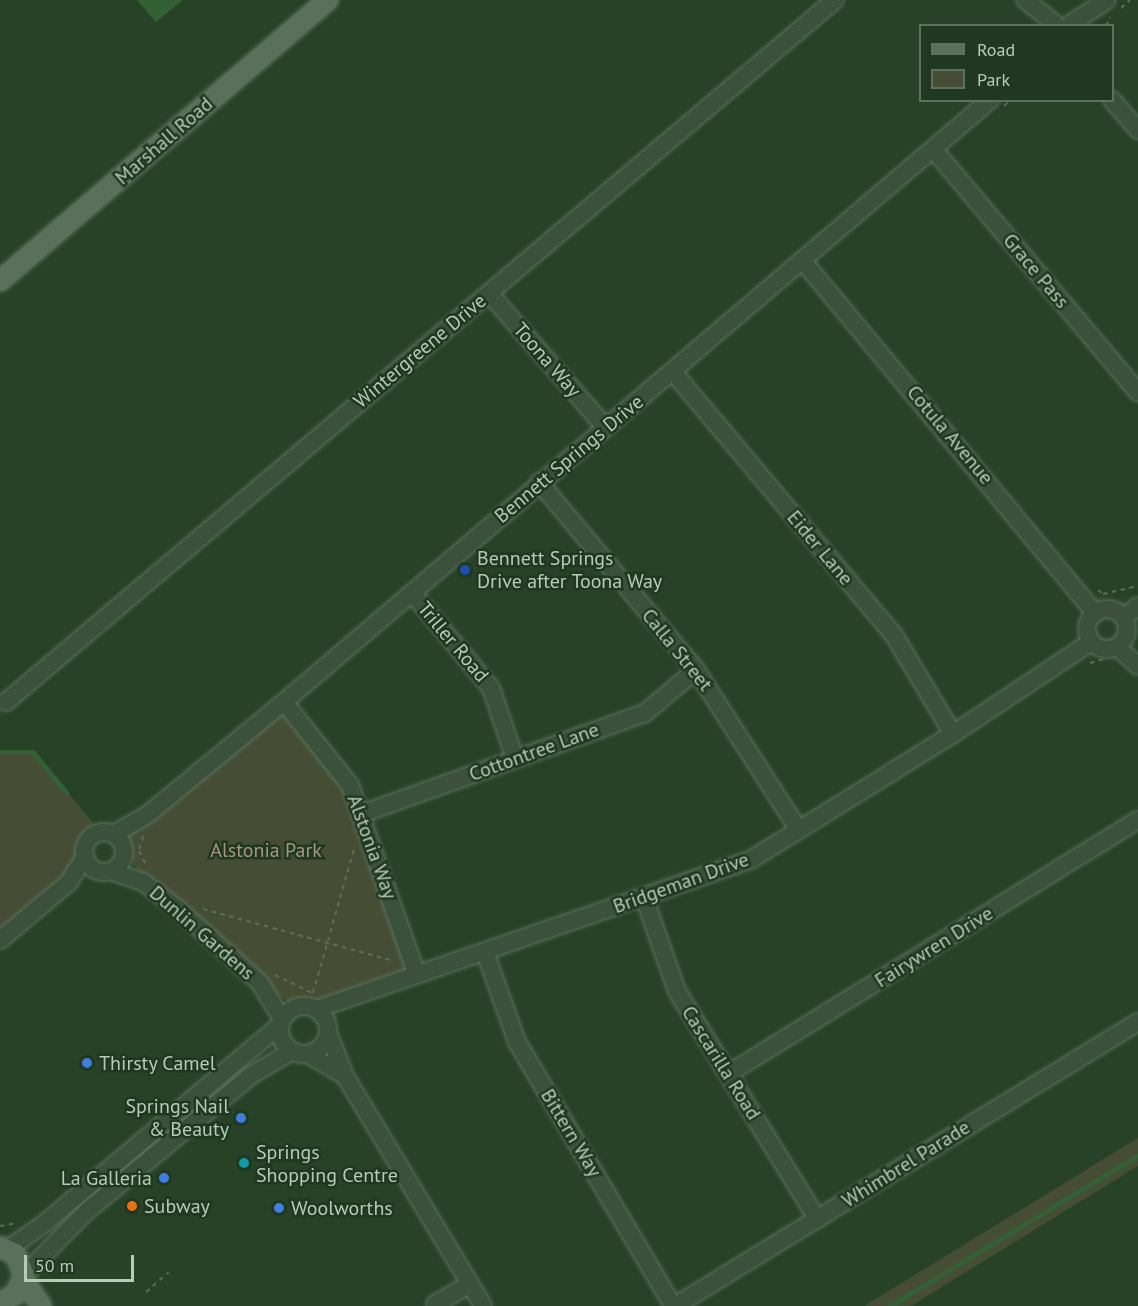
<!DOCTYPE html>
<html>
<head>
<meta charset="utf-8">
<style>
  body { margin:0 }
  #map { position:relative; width:1138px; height:1306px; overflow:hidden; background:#274227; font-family:"PT Sans",sans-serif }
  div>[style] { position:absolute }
  .green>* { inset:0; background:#454e34 }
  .water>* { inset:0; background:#346035 }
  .stream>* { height:4.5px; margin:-2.25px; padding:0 2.25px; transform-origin:2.25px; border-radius:2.25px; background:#346035 }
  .path>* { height:2px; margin-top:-1px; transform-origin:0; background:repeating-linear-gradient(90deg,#5f6c55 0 4.5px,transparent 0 9px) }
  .roads { filter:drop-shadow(0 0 2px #596f5a) drop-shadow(0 0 2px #596f5a) }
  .minor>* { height:16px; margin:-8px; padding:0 8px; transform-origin:8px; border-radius:8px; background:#3b513c }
  .minor>.ring { margin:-8px; padding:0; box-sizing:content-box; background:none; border:16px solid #3b513c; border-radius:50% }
  .major>* { height:20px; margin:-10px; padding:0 10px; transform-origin:10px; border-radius:10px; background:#59715a }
  .dots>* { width:16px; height:16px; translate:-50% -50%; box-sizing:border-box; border:3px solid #203720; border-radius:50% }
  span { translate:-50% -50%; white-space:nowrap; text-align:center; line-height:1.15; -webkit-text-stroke:5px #203720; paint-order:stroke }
  .street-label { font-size:20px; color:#b8cbb9 }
  .poi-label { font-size:20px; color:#b8cbb9 }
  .left { translate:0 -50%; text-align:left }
  .right { translate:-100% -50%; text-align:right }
  .park-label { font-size:20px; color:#a6987e }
  .legend { position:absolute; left:919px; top:24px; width:195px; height:78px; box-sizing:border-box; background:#203720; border:2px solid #5d725d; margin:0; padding:8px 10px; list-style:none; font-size:18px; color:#b8cbb9 }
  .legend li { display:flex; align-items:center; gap:12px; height:30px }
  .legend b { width:30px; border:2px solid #5d725d }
  .scale { position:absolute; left:24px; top:1255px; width:110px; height:27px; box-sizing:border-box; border:3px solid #b8cbb9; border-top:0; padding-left:8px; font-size:18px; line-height:21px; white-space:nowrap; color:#b8cbb9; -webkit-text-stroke:4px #203720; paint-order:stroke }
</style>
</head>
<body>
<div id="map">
  <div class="green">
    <i style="clip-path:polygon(284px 702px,350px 785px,417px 975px,310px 1007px,296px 1007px,260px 983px,143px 882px,123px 843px,147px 815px)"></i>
    <i style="clip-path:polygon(5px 750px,33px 752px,101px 832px,90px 838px,85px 856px,0 940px,0 752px)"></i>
    <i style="clip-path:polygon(1138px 1138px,1138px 1166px,911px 1306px,864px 1306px)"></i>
  </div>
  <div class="water">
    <i style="clip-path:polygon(137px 0,183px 0,156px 22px)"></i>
  </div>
  <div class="stream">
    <i style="left:0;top:752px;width:33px"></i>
    <i style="left:33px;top:752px;width:53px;rotate:50.3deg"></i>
    <i style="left:890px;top:1306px;width:290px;rotate:-31.3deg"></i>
  </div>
  <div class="path">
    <i style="left:1121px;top:8px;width:12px;rotate:-42deg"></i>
    <i style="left:1106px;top:26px;width:10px;rotate:-66deg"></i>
    <i style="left:1004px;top:106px;width:9px;rotate:-41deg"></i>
    <i style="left:1098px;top:590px;width:6px;rotate:39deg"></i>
    <i style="left:1103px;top:594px;width:36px;rotate:-13deg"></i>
    <i style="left:1090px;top:663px;width:18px;rotate:-16deg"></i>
    <i style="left:143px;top:836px;width:16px;rotate:105deg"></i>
    <i style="left:139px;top:851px;width:18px;rotate:63deg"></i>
    <i style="left:203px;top:909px;width:198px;rotate:15.2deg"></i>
    <i style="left:275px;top:975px;width:41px;rotate:25.9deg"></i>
    <i style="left:313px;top:993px;width:153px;rotate:-74.1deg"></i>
    <i style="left:0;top:1226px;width:17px;rotate:-10deg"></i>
    <i style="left:146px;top:1292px;width:30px;rotate:-41deg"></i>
  </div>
  <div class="roads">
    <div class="minor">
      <i style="left:1025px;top:0;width:37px;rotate:38deg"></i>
      <i style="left:1069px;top:25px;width:45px;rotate:-33.3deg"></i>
      <i style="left:1112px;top:100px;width:40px;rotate:49deg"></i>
      <i style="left:934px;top:150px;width:317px;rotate:49.9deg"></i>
      <i style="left:802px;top:260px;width:459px;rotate:50.3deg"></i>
      <i style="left:489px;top:293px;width:177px;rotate:49.1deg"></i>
      <i style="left:673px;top:372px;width:346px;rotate:50deg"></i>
      <i style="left:895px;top:637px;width:113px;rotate:59.1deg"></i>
      <i style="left:539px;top:482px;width:245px;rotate:50.1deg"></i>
      <i style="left:696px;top:670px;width:189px;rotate:57.3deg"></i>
      <i style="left:413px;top:594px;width:122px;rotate:50.3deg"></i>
      <i style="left:491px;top:688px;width:75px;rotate:71.3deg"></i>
      <i class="ring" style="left:1087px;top:609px;width:24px;height:24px"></i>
      <i style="left:1124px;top:618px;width:18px;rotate:-41deg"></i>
      <i style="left:1117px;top:647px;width:28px;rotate:42deg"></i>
      <i style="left:6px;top:702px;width:1086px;rotate:-40.26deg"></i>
      <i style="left:284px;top:702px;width:106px;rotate:51.5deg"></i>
      <i style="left:350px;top:785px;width:201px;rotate:70.6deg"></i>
      <i style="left:361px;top:814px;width:301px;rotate:-19.6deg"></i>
      <i style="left:645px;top:713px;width:67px;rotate:-40.1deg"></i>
      <i class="ring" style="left:84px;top:832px;width:24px;height:24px"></i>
      <i style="left:114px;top:834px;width:38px;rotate:-30deg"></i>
      <i style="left:147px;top:815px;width:178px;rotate:-39.5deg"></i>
      <i style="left:284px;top:702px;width:928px;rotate:-40.45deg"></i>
      <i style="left:111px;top:871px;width:34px;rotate:19deg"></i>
      <i style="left:143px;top:882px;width:43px;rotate:37.4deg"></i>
      <i style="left:177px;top:908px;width:112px;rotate:42.1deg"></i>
      <i style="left:260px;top:983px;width:42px;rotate:58.6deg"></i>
      <i style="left:644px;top:897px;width:100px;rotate:70.7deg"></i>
      <i style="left:677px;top:991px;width:268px;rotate:58.4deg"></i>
      <i style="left:0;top:940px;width:90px;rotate:-40deg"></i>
      <i style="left:69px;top:882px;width:31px;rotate:-58deg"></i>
      <i style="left:485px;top:952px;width:96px;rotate:70.4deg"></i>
      <i style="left:517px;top:1042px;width:307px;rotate:59.4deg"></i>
      <i class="ring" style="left:280px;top:1006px;width:32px;height:32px"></i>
      <i style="left:317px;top:1009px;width:460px;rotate:-19deg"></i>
      <i style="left:752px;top:859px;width:237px;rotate:-31.9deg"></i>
      <i style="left:953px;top:734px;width:166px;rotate:-33.7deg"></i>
      <i style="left:328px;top:1033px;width:46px;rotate:68.4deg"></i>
      <i style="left:345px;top:1076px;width:268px;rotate:59deg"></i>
      <i style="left:308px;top:1054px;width:43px;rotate:30.7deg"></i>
      <i style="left:728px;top:1074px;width:482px;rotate:-31.8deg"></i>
      <i style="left:8px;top:1249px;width:45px;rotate:-35.1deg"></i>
      <i style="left:45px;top:1223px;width:307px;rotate:-40.1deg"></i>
      <i style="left:24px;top:1275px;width:90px;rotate:-45.5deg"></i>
      <i style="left:87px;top:1211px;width:212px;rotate:-39.6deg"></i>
      <i style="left:250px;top:1076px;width:49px;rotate:-30.8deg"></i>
      <i style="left:435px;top:1304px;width:40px;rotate:-29.7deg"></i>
      <i style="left:675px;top:1306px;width:543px;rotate:-31.52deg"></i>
    </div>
    <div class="major">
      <i style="left:0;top:281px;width:432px;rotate:-40.6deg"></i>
      <i style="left:0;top:1247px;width:17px;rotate:25deg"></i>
      <i style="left:15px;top:1254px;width:23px;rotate:67deg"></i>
      <i style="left:24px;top:1275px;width:21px;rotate:113deg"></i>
      <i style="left:16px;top:1294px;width:18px;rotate:151deg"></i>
      <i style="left:23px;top:1279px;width:32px;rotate:56deg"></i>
    </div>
  </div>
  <div class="dots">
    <i style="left:465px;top:570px;background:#1a4fb4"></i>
    <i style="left:87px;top:1063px;background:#3f7fe0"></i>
    <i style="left:241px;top:1118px;background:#3f7fe0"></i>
    <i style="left:244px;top:1163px;background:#0f9aa8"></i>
    <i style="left:164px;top:1178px;background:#3f7fe0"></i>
    <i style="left:132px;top:1206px;background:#e8710a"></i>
    <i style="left:279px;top:1208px;background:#3f7fe0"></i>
  </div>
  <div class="street-label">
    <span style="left:164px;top:141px;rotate:-41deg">Marshall Road</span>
    <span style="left:1036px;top:271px;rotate:50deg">Grace Pass</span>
    <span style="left:420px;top:351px;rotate:-40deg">Wintergreene Drive</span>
    <span style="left:547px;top:360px;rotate:49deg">Toona Way</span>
    <span style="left:950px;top:435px;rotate:50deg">Cotula Avenue</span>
    <span style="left:569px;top:459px;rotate:-40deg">Bennett Springs Drive</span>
    <span style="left:820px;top:548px;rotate:50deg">Eider Lane</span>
    <span style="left:453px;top:642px;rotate:50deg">Triller Road</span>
    <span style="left:677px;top:650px;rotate:51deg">Calla Street</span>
    <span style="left:534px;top:752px;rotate:-20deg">Cottontree Lane</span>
    <span style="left:372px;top:847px;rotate:70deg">Alstonia Way</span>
    <span style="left:681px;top:883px;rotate:-20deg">Bridgeman Drive</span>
    <span style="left:202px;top:933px;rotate:41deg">Dunlin Gardens</span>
    <span style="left:934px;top:947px;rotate:-32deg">Fairywren Drive</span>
    <span style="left:721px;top:1063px;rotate:58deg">Cascarilla Road</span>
    <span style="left:571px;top:1133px;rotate:59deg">Bittern Way</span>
    <span style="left:906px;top:1164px;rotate:-32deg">Whimbrel Parade</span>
  </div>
  <div class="poi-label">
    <span class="left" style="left:477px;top:570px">Bennett Springs<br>Drive after Toona Way</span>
    <span class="left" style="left:99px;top:1063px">Thirsty Camel</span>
    <span class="right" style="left:229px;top:1118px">Springs Nail<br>&amp; Beauty</span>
    <span class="left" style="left:256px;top:1164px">Springs<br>Shopping Centre</span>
    <span class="right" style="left:152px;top:1178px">La Galleria</span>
    <span class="left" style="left:144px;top:1206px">Subway</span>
    <span class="left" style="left:291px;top:1208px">Woolworths</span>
  </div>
  <div class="park-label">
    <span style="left:266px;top:850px">Alstonia Park</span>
  </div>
  <ul class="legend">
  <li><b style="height:8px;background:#59715a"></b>Road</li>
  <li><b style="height:16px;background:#454e34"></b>Park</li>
  </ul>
  <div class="scale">50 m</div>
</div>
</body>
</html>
